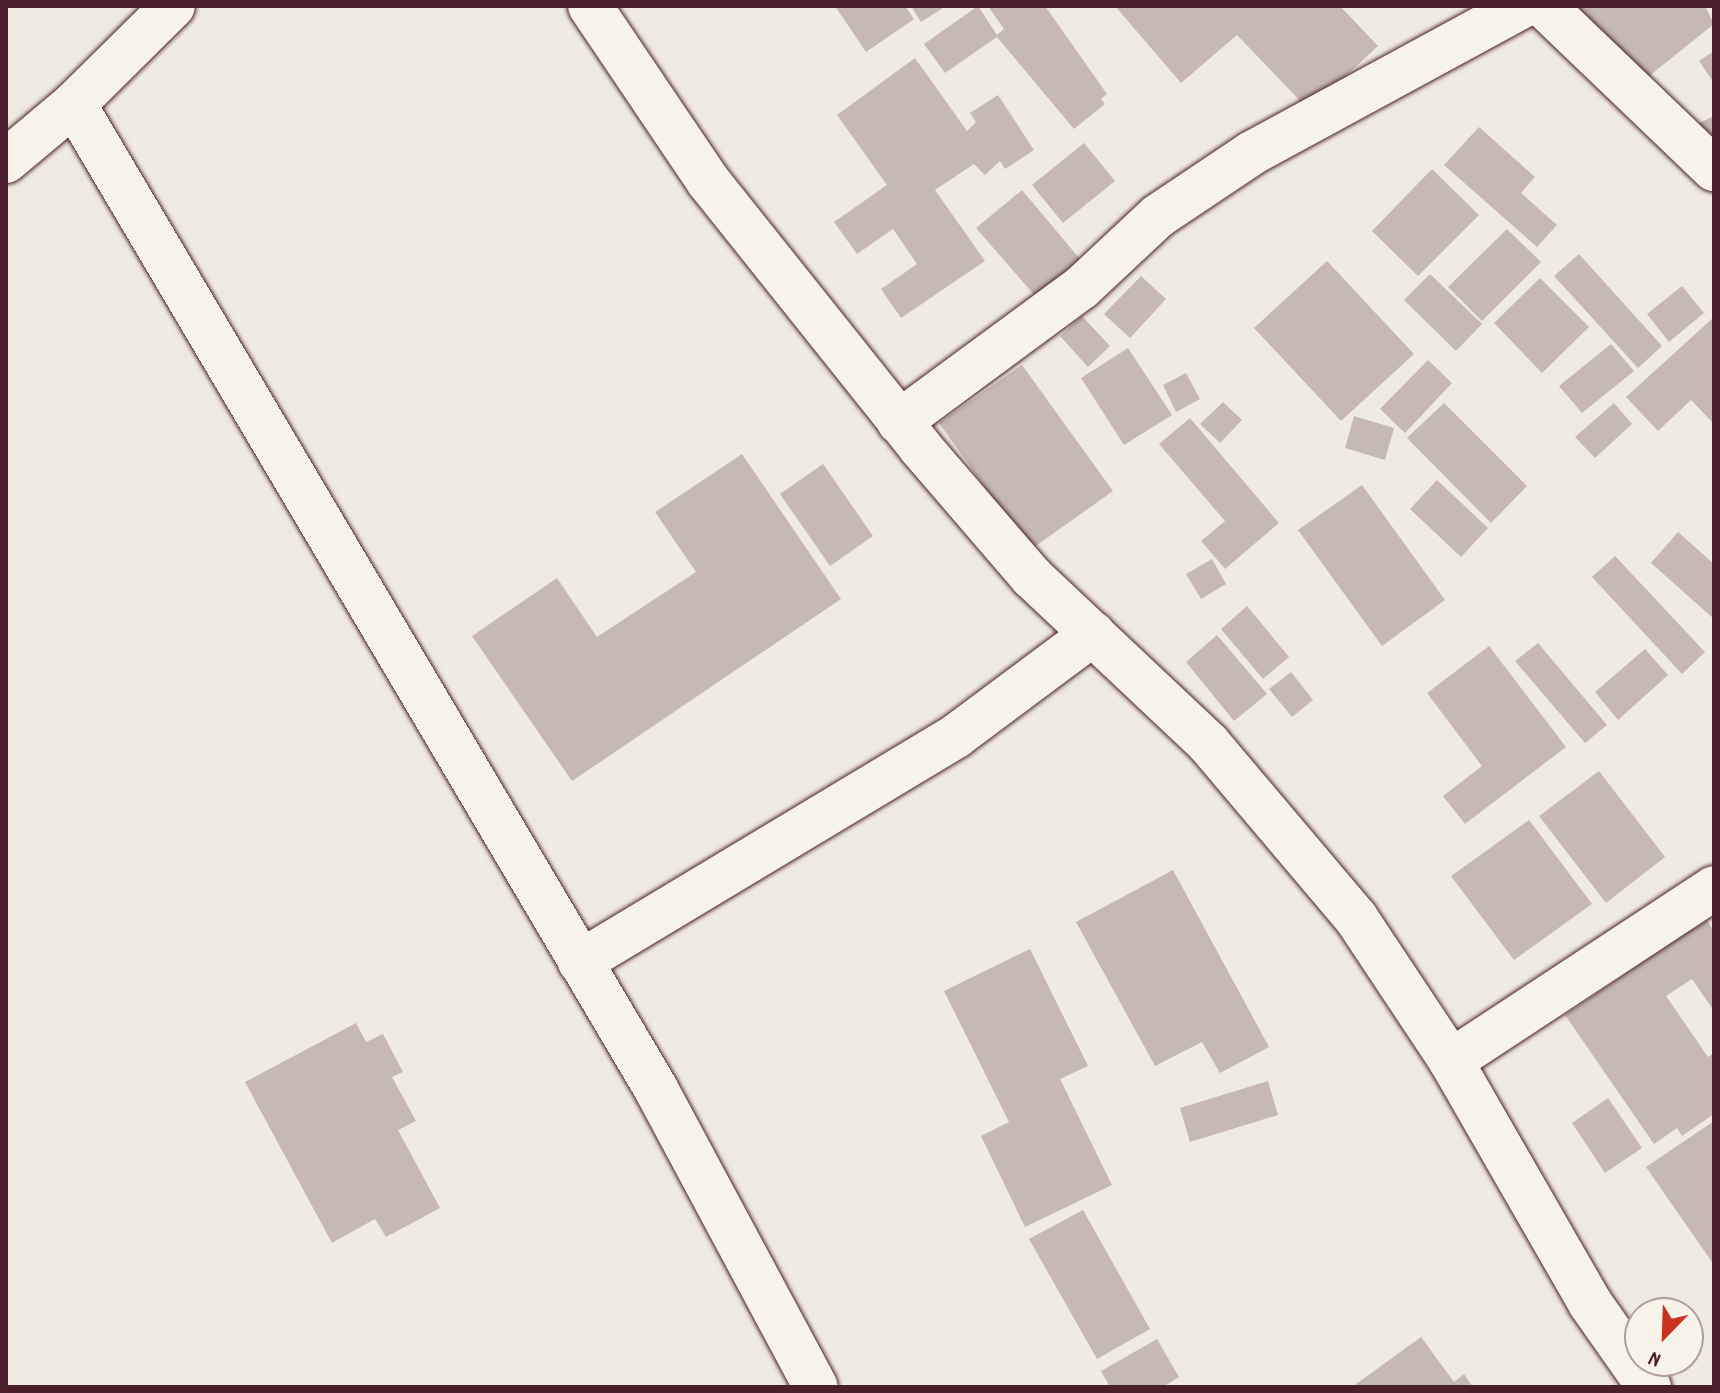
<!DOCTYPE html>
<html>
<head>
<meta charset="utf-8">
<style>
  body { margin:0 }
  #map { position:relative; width:1720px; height:1393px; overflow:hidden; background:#f0ebe0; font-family:Dekko,sans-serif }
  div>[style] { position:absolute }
  .building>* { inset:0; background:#c6b8b3 }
  .roads { filter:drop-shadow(0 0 2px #4a1f2b) drop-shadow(0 0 2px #4a1f2b) }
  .street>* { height:44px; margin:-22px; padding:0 22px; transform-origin:22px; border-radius:22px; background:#f7f3e8 }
  .secondary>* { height:44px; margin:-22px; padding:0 22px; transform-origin:22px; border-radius:22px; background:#f7f3e8 }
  span { translate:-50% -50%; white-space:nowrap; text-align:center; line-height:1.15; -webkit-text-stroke:6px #f7f3e8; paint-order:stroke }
  .frame { position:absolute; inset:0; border:8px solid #4a1f2b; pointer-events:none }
  .north { position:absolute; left:1624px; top:1297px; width:80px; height:80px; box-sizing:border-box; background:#f7f3e8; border:2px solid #b29e9c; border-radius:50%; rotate:203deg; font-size:22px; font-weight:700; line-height:32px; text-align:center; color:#4a1f2b }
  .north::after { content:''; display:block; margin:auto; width:28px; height:36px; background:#c8321e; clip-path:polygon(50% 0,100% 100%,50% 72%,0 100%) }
</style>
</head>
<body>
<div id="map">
  <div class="building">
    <i style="clip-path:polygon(835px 6px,905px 6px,914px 19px,866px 52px)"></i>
    <i style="clip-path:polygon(911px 6px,946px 6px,921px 22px)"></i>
    <i style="clip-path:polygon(978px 6px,997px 35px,1004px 29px,988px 6px,1045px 6px,1107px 94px,1101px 99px,1105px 104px,1074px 129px,997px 37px,945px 73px,924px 44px)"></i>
    <i style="clip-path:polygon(1115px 6px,1340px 6px,1378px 46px,1309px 110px,1237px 35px,1181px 83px)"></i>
    <i style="clip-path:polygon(1574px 6px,1705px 6px,1714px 24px,1638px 85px)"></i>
    <i style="clip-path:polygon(1714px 51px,1714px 83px,1699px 61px)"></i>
    <i style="clip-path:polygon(915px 58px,967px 131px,976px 122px,970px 113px,998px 95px,1034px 150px,1005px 169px,1000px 161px,985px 175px,974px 164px,935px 190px,985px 261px,901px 318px,881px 289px,917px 264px,893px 229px,857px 254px,834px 222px,887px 185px,837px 115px)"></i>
    <i style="clip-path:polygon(1714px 116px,1714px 168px,1689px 128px)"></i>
    <i style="clip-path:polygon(1479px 127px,1535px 177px,1521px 193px,1557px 225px,1537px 247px,1444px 165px)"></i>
    <i style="clip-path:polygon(1084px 143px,1115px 181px,1063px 223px,1032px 185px)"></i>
    <i style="clip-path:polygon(1432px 169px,1479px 215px,1418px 276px,1372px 231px)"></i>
    <i style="clip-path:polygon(1022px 190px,1080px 259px,1036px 297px,976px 228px)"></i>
    <i style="clip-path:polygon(1507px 229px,1541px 262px,1482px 321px,1448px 287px)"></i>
    <i style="clip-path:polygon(1579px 254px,1662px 346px,1638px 368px,1554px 276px)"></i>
    <i style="clip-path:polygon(1327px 261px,1414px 354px,1341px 421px,1254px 328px)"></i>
    <i style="clip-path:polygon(1430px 274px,1482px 324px,1456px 351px,1404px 300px)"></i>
    <i style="clip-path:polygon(1141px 276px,1166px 299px,1130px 338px,1104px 314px)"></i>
    <i style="clip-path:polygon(1540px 278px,1589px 327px,1542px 373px,1494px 323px)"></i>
    <i style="clip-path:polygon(1682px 286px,1704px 313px,1669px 342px,1647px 314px)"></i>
    <i style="clip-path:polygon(1082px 316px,1110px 346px,1088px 367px,1060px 336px)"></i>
    <i style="clip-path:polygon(1714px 317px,1714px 424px,1691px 400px,1658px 431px,1626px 397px)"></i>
    <i style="clip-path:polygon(1611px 344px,1634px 371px,1582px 413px,1559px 386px)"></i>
    <i style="clip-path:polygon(1128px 348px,1172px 415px,1124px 445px,1081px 378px)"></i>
    <i style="clip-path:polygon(1428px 360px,1452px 383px,1405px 433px,1380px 409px)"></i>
    <i style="clip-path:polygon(1022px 365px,1113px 491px,1030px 550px,939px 423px)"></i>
    <i style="clip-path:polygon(1186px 373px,1200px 399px,1176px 412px,1163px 385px)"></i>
    <i style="clip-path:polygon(1223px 402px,1242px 420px,1220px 443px,1200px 424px)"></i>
    <i style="clip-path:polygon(1444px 403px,1527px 486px,1491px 523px,1407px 438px)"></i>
    <i style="clip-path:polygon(1614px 403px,1632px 424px,1595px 458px,1575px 437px)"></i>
    <i style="clip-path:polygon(1354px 416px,1394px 428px,1385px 460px,1345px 448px)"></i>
    <i style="clip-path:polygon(1190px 418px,1279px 523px,1225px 569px,1201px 541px,1225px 521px,1159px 444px)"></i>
    <i style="clip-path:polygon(742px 454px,841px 599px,572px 781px,472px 636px,557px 578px,597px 637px,696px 572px,655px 512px)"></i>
    <i style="clip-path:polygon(823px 464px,873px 536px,830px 566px,780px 494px)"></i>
    <i style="clip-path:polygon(1437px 480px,1488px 528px,1461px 557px,1410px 509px)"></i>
    <i style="clip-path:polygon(1362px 485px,1445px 600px,1382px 646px,1298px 530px)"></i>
    <i style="clip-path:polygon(1678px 532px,1714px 564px,1714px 619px,1651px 563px)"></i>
    <i style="clip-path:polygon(1615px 556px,1705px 652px,1682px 674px,1592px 577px)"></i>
    <i style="clip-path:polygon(1212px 559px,1226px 584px,1201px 599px,1186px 574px)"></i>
    <i style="clip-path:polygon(1247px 606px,1289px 657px,1263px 679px,1221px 629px)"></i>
    <i style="clip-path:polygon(1217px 635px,1267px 694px,1234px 721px,1186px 662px)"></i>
    <i style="clip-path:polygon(1538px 643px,1607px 725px,1585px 743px,1515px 661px)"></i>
    <i style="clip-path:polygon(1489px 646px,1566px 747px,1465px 824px,1443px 796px,1482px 766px,1427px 693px)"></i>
    <i style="clip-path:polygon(1645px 649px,1668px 675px,1618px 720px,1595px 692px)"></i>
    <i style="clip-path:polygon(1291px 672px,1313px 700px,1292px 717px,1269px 689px)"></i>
    <i style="clip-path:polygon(1599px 771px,1665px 857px,1606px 903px,1539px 816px)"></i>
    <i style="clip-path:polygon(1529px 820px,1592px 904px,1514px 960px,1451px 876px)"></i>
    <i style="clip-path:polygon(1173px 870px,1269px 1047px,1220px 1073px,1202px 1042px,1155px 1066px,1076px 922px)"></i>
    <i style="clip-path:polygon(1706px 919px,1714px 931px,1714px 1011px,1692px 979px,1666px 996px,1708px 1057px,1714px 1053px,1714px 1114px,1682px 1136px,1677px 1128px,1654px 1144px,1565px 1015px)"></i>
    <i style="clip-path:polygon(1030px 949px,1088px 1066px,1060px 1079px,1112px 1185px,1025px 1227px,981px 1136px,1009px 1122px,944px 991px)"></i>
    <i style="clip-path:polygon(356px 1023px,366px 1042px,383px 1034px,403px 1072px,392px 1077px,416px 1121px,398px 1130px,440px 1208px,386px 1237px,375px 1219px,332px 1243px,245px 1082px)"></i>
    <i style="clip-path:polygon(1268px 1081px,1278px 1115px,1190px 1142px,1180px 1108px)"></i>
    <i style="clip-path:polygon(1608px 1098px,1642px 1148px,1605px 1173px,1572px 1123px)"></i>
    <i style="clip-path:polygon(1714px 1121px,1714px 1265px,1646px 1167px)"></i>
    <i style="clip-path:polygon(1083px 1210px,1150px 1329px,1097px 1359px,1029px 1239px)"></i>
    <i style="clip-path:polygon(1421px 1337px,1454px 1382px,1464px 1374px,1473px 1387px,1352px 1387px)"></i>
    <i style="clip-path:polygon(1157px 1339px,1179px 1377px,1163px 1387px,1110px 1387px,1101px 1371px)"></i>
  </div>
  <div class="roads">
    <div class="street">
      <i style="left:590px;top:6px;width:211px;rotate:56deg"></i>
      <i style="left:708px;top:181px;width:340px;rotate:51.4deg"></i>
      <i style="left:920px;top:447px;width:172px;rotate:49.3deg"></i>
      <i style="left:1032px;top:577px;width:243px;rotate:43.3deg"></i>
      <i style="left:1209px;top:744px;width:228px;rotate:49.8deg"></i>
      <i style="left:1356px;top:918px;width:172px;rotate:56.4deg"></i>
      <i style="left:1451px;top:1061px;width:279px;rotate:60.1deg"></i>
      <i style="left:1590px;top:1303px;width:103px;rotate:54.9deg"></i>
      <i style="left:74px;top:104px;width:1144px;rotate:59.42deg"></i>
      <i style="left:656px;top:1089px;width:338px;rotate:61.8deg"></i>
      <i style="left:6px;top:161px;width:89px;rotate:-40deg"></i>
      <i style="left:74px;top:104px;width:139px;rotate:-44.7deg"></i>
      <i style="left:899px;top:422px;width:226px;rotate:-36.4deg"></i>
      <i style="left:1081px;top:288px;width:105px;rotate:-43.1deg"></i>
      <i style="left:1158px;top:216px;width:113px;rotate:-33.8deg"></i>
      <i style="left:1252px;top:153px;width:308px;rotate:-28.5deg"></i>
      <i style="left:580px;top:962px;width:439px;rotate:-31deg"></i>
      <i style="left:956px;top:736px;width:171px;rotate:-36.7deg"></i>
      <i style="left:1451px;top:1061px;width:315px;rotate:-33.3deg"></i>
    </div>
    <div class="secondary">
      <i style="left:1544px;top:6px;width:236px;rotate:43.8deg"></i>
    </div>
  </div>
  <div class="frame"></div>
  <div class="north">N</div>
</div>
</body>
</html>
